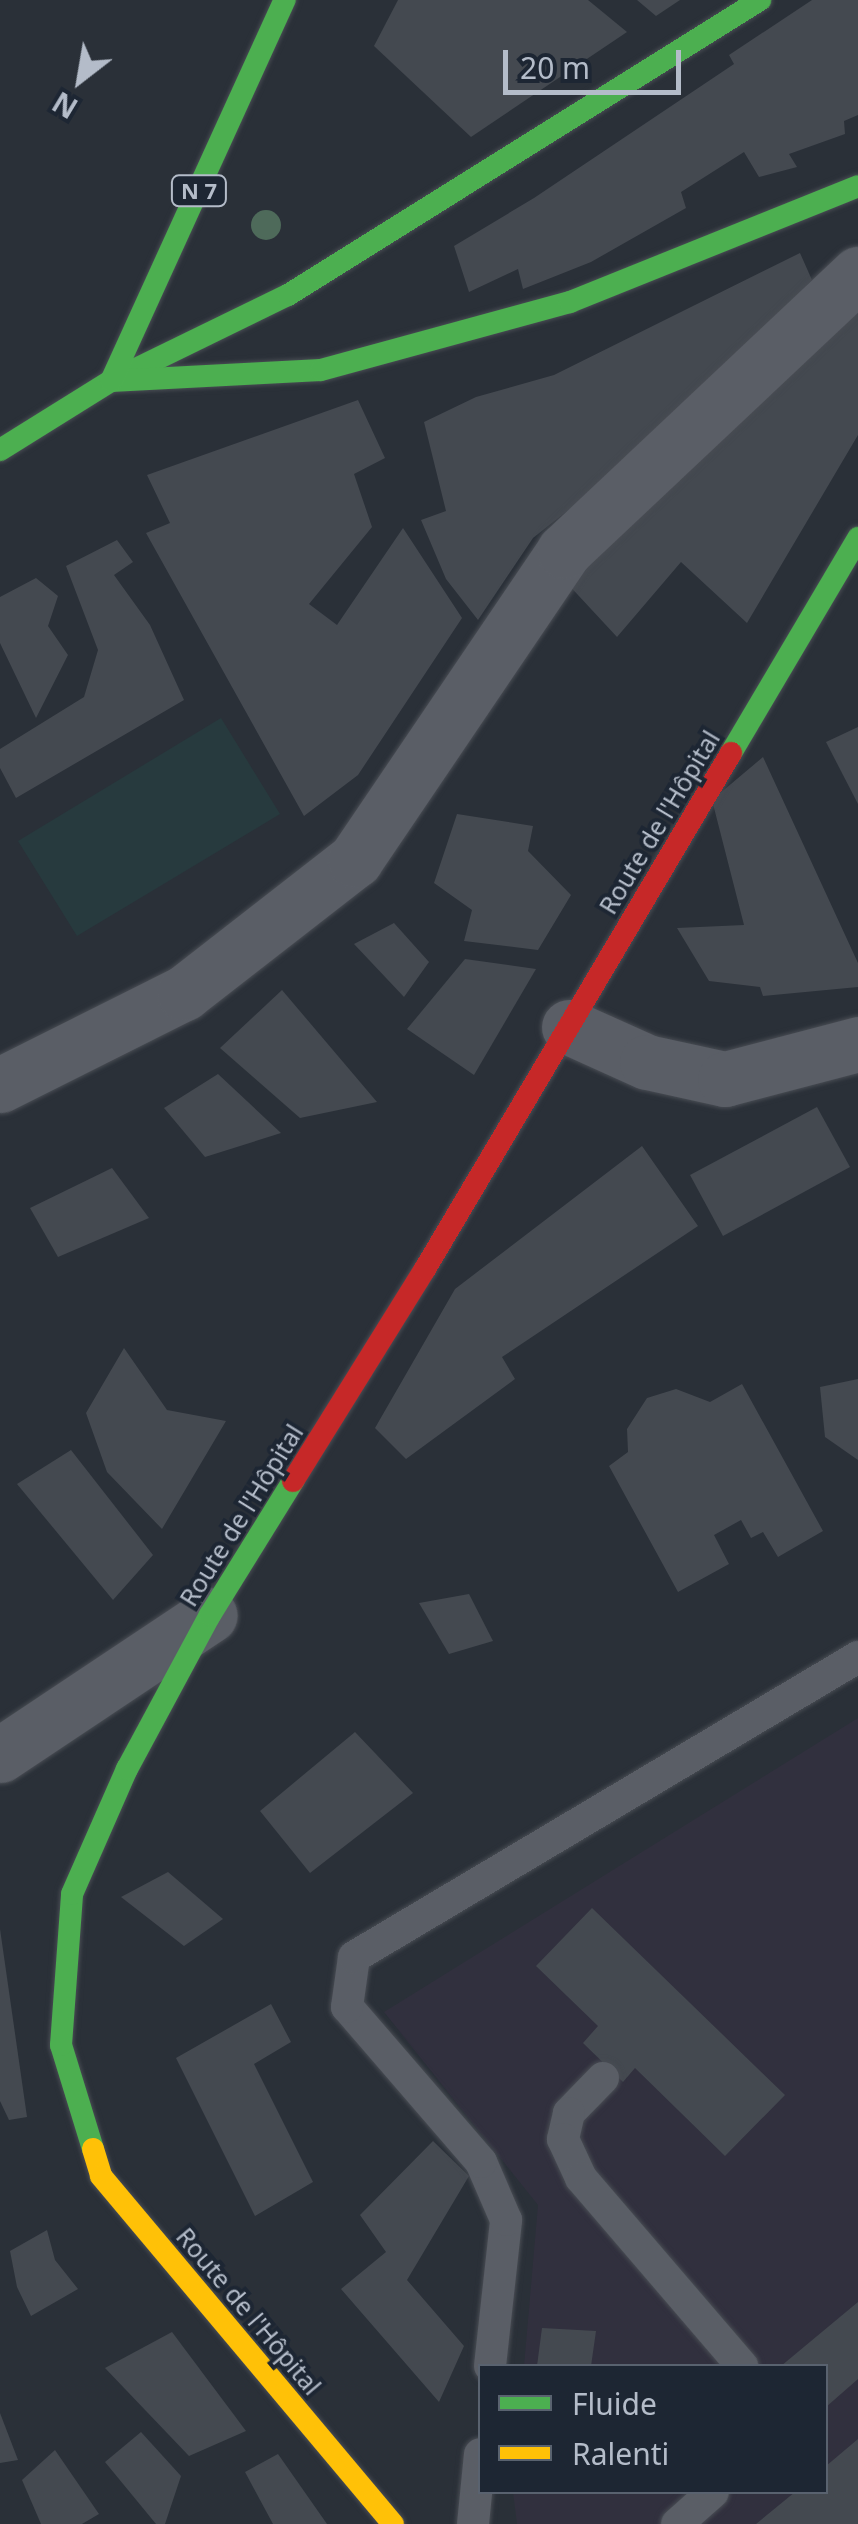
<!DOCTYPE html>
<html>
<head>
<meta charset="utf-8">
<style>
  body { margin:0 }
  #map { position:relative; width:858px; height:2524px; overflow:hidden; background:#2a3038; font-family:"Noto Sans",sans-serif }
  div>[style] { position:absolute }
  .medical>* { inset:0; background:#31303e }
  .green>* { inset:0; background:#273a3e }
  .building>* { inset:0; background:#444950 }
  .roads { filter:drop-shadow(0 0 2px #484c53) drop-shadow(0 0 2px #484c53) }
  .lane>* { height:32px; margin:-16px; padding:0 16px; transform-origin:16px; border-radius:16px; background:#5a5e66 }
  .street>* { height:55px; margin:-27.5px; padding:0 27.5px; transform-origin:27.5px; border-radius:27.5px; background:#5a5e66 }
  .fast>* { height:22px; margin:-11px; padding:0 11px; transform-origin:11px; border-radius:11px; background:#4caf50 }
  .slow>* { height:22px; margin:-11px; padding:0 11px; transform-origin:11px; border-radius:11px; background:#ffc107 }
  .jam>* { height:22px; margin:-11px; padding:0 11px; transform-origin:11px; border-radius:11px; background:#c62828 }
  .trees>* { width:30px; height:30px; margin:-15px; border-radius:50%; background:#4e6a5a }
  span { translate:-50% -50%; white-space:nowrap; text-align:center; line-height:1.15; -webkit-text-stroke:8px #1d2633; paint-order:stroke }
  .shield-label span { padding:2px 8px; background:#1d2633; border:2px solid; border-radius:8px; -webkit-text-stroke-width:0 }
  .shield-label { font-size:22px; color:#b4bcc9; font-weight:700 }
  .street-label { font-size:25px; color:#b4bcc9 }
  .legend { position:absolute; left:478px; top:2364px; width:350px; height:130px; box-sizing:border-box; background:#1d2633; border:2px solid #59626f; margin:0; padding:12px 18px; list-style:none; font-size:30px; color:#b4bcc9 }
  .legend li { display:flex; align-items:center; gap:20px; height:50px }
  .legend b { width:50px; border:2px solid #59626f }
  .north { position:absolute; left:30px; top:30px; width:100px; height:100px; -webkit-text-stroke:8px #1d2633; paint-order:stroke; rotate:211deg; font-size:28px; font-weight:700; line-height:40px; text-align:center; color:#b4bcc9 }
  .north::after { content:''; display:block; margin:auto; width:35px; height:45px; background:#b4bcc9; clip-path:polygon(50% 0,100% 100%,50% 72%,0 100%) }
  .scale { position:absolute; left:503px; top:50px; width:178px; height:45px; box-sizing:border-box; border:5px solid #b4bcc9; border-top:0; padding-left:12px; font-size:30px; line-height:35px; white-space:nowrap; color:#b4bcc9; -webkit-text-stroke:8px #1d2633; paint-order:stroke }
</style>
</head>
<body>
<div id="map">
  <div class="medical">
    <i style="clip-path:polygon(858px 1718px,858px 2524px,517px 2524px,513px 2492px,826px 2492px,826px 2366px,524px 2366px,538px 2205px,384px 2012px)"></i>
  </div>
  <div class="green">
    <i style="clip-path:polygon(221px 718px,280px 814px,77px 936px,18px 841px)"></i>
  </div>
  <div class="building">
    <i style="clip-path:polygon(398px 0,588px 0,627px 32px,471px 137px,374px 46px)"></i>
    <i style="clip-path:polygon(637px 0,680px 0,656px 16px)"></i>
    <i style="clip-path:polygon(812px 0,858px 0,858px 115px,844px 121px,845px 134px,789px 154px,797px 167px,759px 177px,744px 152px,681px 192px,686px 208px,591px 262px,523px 289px,518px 269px,469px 292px,454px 246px,534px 198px,734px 64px,729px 55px)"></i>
    <i style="clip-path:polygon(800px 253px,812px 280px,610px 477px,533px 538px,478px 620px,446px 579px,421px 520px,446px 511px,424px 422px,476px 397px,554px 375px)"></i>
    <i style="clip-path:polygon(858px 301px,858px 435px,747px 623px,681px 562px,617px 637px,565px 581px)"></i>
    <i style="clip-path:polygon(358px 400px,385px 458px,354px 474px,372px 527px,309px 604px,337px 625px,403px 528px,462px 618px,358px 775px,304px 816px,146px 533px,170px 523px,147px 475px)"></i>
    <i style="clip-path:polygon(117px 540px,133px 562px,114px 575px,150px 625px,184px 700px,16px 798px,0 768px,0 749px,84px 697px,98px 650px,66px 566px)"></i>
    <i style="clip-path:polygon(36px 578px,58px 596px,48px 626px,68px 655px,36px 718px,0 643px,0 597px)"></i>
    <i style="clip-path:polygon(858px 727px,858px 804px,826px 742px)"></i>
    <i style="clip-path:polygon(763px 757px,858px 963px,858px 987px,763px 996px,760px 987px,709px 981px,677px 928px,744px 925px,712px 800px)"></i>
    <i style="clip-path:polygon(457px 814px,533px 826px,528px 851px,571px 895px,538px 950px,464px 941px,472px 910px,434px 883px)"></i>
    <i style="clip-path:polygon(394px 923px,429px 962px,404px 997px,354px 944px)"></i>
    <i style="clip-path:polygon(465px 959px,536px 969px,474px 1075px,407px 1029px)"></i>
    <i style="clip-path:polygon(282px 990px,377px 1102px,300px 1118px,220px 1048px)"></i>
    <i style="clip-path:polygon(218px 1074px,281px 1133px,205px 1157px,164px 1108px)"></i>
    <i style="clip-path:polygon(817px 1107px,850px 1167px,723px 1236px,690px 1175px)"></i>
    <i style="clip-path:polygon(642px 1146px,698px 1226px,502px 1357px,515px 1379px,406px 1459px,375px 1428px,455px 1289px)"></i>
    <i style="clip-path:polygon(112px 1168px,149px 1218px,58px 1257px,30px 1208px)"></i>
    <i style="clip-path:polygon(124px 1348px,167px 1410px,226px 1421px,162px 1529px,107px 1472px,86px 1413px)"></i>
    <i style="clip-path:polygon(858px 1379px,858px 1460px,825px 1437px,820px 1387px)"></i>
    <i style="clip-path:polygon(742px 1384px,823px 1531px,778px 1557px,763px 1532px,751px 1538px,741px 1520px,714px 1535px,729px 1564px,678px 1592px,609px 1466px,628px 1452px,627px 1429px,647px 1398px,676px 1389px,710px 1402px)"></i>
    <i style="clip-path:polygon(71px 1450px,153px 1555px,113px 1600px,17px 1484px)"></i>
    <i style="clip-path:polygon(469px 1594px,493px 1641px,449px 1654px,419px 1603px)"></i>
    <i style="clip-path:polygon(355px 1732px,413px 1793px,310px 1873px,260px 1811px)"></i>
    <i style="clip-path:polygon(168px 1872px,223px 1919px,184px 1946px,121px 1897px)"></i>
    <i style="clip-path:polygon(592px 1908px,785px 2095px,725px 2156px,635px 2068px,623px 2082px,583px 2043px,598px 2026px,536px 1966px)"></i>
    <i style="clip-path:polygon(0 1929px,27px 2117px,9px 2120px,0 2101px)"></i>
    <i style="clip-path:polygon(271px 2004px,291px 2042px,254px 2064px,313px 2182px,255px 2216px,176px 2058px)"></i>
    <i style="clip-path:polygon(433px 2141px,469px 2176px,407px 2280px,464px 2346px,439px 2402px,341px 2289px,386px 2252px,360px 2215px)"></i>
    <i style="clip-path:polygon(47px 2230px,55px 2260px,78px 2289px,31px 2316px,17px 2287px,10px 2251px)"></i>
    <i style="clip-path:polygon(858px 2302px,858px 2379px,826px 2407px,826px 2366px,781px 2366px)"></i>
    <i style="clip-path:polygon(542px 2328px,596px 2331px,591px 2366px,537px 2366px)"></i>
    <i style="clip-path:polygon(172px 2332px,246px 2431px,189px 2456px,105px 2368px)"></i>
    <i style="clip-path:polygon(0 2414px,0 2413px,18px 2460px,0 2463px)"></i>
    <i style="clip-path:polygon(141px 2432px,181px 2476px,165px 2524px,156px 2524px,105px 2462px)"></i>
    <i style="clip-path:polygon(858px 2439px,858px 2524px,756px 2524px,795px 2492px,826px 2492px,826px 2466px)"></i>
    <i style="clip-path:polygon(55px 2450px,99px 2514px,82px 2524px,41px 2524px,22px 2480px)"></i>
    <i style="clip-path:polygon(278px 2454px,327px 2524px,273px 2524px,245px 2472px)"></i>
  </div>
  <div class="roads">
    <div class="lane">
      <i style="left:603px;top:2078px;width:49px;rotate:134.2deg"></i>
      <i style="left:569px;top:2113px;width:27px;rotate:103deg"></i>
      <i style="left:563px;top:2139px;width:43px;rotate:65.2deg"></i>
      <i style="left:581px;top:2178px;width:248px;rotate:49.4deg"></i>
      <i style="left:490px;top:2366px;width:147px;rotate:-83.7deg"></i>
      <i style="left:506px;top:2220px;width:63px;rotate:-113.3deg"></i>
      <i style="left:481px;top:2162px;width:205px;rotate:-130.8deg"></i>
      <i style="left:347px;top:2007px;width:50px;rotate:-82deg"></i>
      <i style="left:354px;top:1957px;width:587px;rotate:-30.76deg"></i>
      <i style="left:473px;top:2524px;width:70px;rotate:-84.3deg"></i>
      <i style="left:677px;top:2524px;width:48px;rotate:-41.6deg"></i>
    </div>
    <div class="street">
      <i style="left:569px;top:1027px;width:85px;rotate:24.2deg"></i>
      <i style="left:647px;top:1062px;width:80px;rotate:12.3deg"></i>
      <i style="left:725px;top:1079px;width:138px;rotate:-14.7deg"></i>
      <i style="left:0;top:1085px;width:206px;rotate:-26.6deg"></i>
      <i style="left:184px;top:993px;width:217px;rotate:-37.9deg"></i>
      <i style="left:355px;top:860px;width:373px;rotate:-55.9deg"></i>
      <i style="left:564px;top:551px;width:404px;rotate:-43.3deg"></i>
      <i style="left:0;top:1755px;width:252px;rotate:-33.7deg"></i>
    </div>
    <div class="fast">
      <i style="left:132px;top:371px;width:174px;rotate:-26deg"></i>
      <i style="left:288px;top:295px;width:557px;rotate:-32.01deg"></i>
      <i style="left:111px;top:381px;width:210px;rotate:-3deg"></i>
      <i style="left:321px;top:370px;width:258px;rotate:-15.3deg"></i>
      <i style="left:570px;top:302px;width:310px;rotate:-21.9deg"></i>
      <i style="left:0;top:450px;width:131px;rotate:-31.9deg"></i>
      <i style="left:111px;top:381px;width:419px;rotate:-65.5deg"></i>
      <i style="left:731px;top:753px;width:250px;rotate:-59.4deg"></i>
      <i style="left:93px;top:2149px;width:109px;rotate:-107.1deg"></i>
      <i style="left:61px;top:2045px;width:151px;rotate:-85.8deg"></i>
      <i style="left:72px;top:1894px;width:137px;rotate:-66.3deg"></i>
      <i style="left:127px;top:1769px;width:175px;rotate:-61.7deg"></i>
      <i style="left:210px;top:1615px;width:158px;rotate:-58.2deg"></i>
    </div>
    <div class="slow">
      <i style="left:93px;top:2149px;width:28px;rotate:73deg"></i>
      <i style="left:101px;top:2176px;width:454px;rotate:50deg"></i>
    </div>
    <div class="jam">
      <i style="left:293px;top:1481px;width:250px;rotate:-58.1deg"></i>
      <i style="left:425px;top:1269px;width:600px;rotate:-59.33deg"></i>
    </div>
  </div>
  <div class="trees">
    <i style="left:266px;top:225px"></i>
  </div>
  <div class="shield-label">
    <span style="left:199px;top:191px">N 7</span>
  </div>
  <div class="street-label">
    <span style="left:659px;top:822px;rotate:-59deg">Route de l'Hôpital</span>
    <span style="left:241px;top:1515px;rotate:-58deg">Route de l'Hôpital</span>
    <span style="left:249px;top:2311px;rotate:50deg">Route de l'Hôpital</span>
  </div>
  <ul class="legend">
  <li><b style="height:12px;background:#4caf50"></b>Fluide</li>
  <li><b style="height:12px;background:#ffc107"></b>Ralenti</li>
  </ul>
  <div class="north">N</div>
  <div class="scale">20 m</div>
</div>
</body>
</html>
